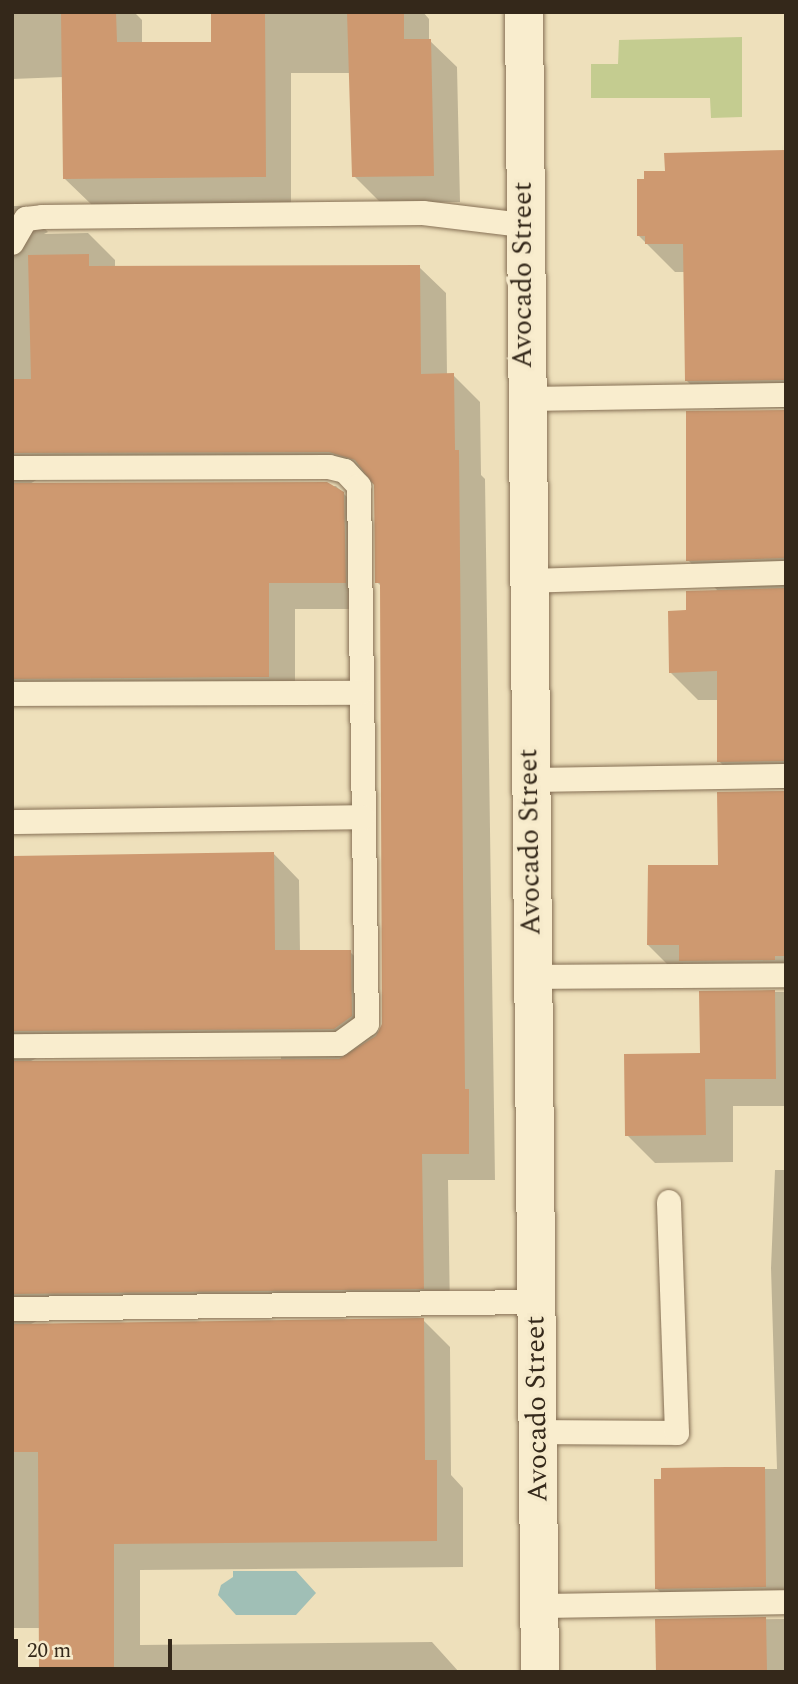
<!DOCTYPE html>
<html>
<head>
<meta charset="utf-8">
<style>
  body { margin:0 }
  #map { position:relative; width:798px; height:1684px; overflow:hidden; background:#eee0bb; font-family:Spectral,serif }
  div>[style] { position:absolute }
  .green>* { inset:0; background:#c4cc90 }
  .water>* { inset:0; background:#a0bfb6 }
  .shadow>* { inset:0; background:#0003 }
  .building>* { inset:0; background:#ce9970 }
  .roads { filter:drop-shadow(0 0 2px #867055) drop-shadow(0 0 2px #867055) }
  .lane>* { height:24px; margin:-12px; padding:0 12px; transform-origin:12px; border-radius:12px; background:#f9edce }
  .street>* { height:38px; margin:-19px; padding:0 19px; transform-origin:19px; border-radius:19px; background:#f9edce }
  span { translate:-50% -50%; white-space:nowrap; text-align:center; line-height:1.15; -webkit-text-stroke:7px #f6eacb; paint-order:stroke }
  .street-label { font-size:28px; color:#34281a }
  .frame { position:absolute; inset:0; border:14px solid #34281a; pointer-events:none }
  .scale { position:absolute; left:14px; top:1639px; width:158px; height:32px; box-sizing:border-box; border:4px solid #34281a; border-top:0; padding-left:9px; font-size:21px; line-height:24px; white-space:nowrap; color:#34281a; -webkit-text-stroke:5px #f6eacb; paint-order:stroke }
</style>
</head>
<body>
<div id="map">
  <div class="green">
    <i style="clip-path:polygon(742px 37px,742px 117px,711px 118px,710px 98px,591px 98px,591px 64px,618px 64px,619px 40px)"></i>
  </div>
  <div class="water">
    <i style="clip-path:polygon(233px 1571px,296px 1571px,316px 1593px,296px 1615px,236px 1615px,218px 1595px,221px 1585px,233px 1577px)"></i>
  </div>
  <div class="shadow">
    <i style="clip-path:polygon(12px 12px,134px 12px,142px 20px,142px 43px,212px 43px,212px 12px,423px 12px,429px 19px,429px 40px,457px 67px,460px 202px,381px 203px,354px 176px,350px 73px,291px 73px,291px 203px,92px 205px,65px 179px,64px 77px,12px 79px)"></i>
    <i style="clip-path:polygon(782px 142px,786px 408px,715px 409px,687px 381px,685px 272px,675px 272px,639px 236px,667px 172px,782px 152px)"></i>
    <i style="clip-path:polygon(evenodd,12px 206px,23px 206px,48px 232px,44px 234px,88px 233px,115px 260px,115px 268px,419px 267px,446px 293px,447px 375px,453px 375px,480px 402px,481px 475px,485px 479px,495px 1180px,448px 1180px,450px 1314px,39px 1320px,29px 1325px,423px 1320px,450px 1347px,451px 1475px,463px 1488px,463px 1567px,140px 1570px,140px 1645px,432px 1642px,459px 1672px,41px 1672px,41px 1628px,12px 1628px,12px 857px,273px 853px,299px 880px,300px 952px,350px 952px,377px 978px,378px 1037px,384px 1024px,381px 586px,377px 582px,375px 484px,357px 478px,38px 479px,28px 485px,336px 486px,370px 520px,371px 609px,295px 609px,295px 702px,12px 706px,12px 206px,281px 1055px,281px 1059px,29px 1062px,39px 1057px,281px 1055px)"></i>
    <i style="clip-path:polygon(786px 412px,786px 789px,746px 789px,719px 761px,719px 700px,698px 700px,670px 672px,688px 612px,719px 592px,688px 560px)"></i>
    <i style="clip-path:polygon(786px 793px,786px 988px,709px 988px,693px 973px,676px 973px,648px 945px)"></i>
    <i style="clip-path:polygon(701px 992px,786px 992px,786px 1106px,733px 1106px,733px 1162px,655px 1163px,627px 1135px,702px 1055px)"></i>
    <i style="clip-path:polygon(775px 1170px,786px 1170px,786px 1615px,685px 1616px,657px 1589px,663px 1469px,777px 1469px,771px 1268px)"></i>
    <i style="clip-path:polygon(786px 1619px,786px 1672px,658px 1672px,657px 1621px)"></i>
  </div>
  <div class="building">
    <i style="clip-path:polygon(61px 12px,116px 12px,117px 42px,211px 42px,211px 12px,265px 12px,266px 177px,63px 179px)"></i>
    <i style="clip-path:polygon(347px 12px,404px 12px,404px 39px,431px 39px,434px 176px,352px 177px)"></i>
    <i style="clip-path:polygon(786px 150px,786px 380px,685px 381px,683px 244px,645px 244px,645px 236px,637px 236px,637px 179px,644px 179px,644px 171px,665px 171px,664px 153px)"></i>
    <i style="clip-path:polygon(89px 254px,89px 266px,420px 265px,421px 374px,454px 373px,455px 450px,459px 450px,465px 1089px,469px 1089px,469px 1154px,422px 1154px,424px 1289px,12px 1294px,12px 1061px,339px 1059px,376px 1036px,382px 1024px,380px 583px,375px 583px,374px 485px,355px 460px,329px 452px,12px 453px,12px 379px,31px 379px,28px 255px)"></i>
    <i style="clip-path:polygon(786px 410px,786px 558px,686px 561px,686px 411px)"></i>
    <i style="clip-path:polygon(327px 482px,344px 492px,346px 583px,269px 583px,269px 677px,12px 679px,12px 483px)"></i>
    <i style="clip-path:polygon(786px 588px,786px 761px,717px 762px,717px 671px,669px 673px,668px 611px,686px 610px,686px 591px)"></i>
    <i style="clip-path:polygon(786px 791px,786px 956px,775px 956px,775px 960px,679px 961px,679px 945px,647px 945px,648px 865px,718px 865px,717px 792px)"></i>
    <i style="clip-path:polygon(274px 852px,275px 950px,351px 950px,352px 1016px,334px 1029px,12px 1031px,12px 856px)"></i>
    <i style="clip-path:polygon(775px 990px,776px 1079px,705px 1079px,706px 1135px,625px 1136px,624px 1054px,700px 1053px,699px 991px)"></i>
    <i style="clip-path:polygon(424px 1318px,425px 1460px,437px 1460px,437px 1541px,114px 1544px,114px 1672px,39px 1672px,38px 1452px,12px 1452px,12px 1324px)"></i>
    <i style="clip-path:polygon(726px 1467px,765px 1467px,766px 1587px,655px 1589px,654px 1479px,661px 1479px,661px 1468px)"></i>
    <i style="clip-path:polygon(766px 1617px,767px 1672px,656px 1672px,655px 1619px)"></i>
  </div>
  <div class="roads">
    <div class="lane">
      <i style="left:12px;top:243px;width:28px;rotate:-60deg"></i>
      <i style="left:26px;top:219px;width:16px;rotate:-7deg"></i>
      <i style="left:42px;top:217px;width:381px;rotate:-0.6deg"></i>
      <i style="left:423px;top:213px;width:100px;rotate:6.9deg"></i>
      <i style="left:524px;top:399px;width:262px;rotate:-0.9deg"></i>
      <i style="left:12px;top:468px;width:317px;rotate:-0.2deg"></i>
      <i style="left:329px;top:467px;width:16px;rotate:14deg"></i>
      <i style="left:345px;top:471px;width:21px;rotate:47deg"></i>
      <i style="left:359px;top:486px;width:538px;rotate:89.15deg"></i>
      <i style="left:367px;top:1024px;width:34px;rotate:144deg"></i>
      <i style="left:339px;top:1044px;width:327px;rotate:179.6deg"></i>
      <i style="left:527px;top:581px;width:259px;rotate:-1.8deg"></i>
      <i style="left:12px;top:694px;width:349px;rotate:-0.2deg"></i>
      <i style="left:529px;top:780px;width:257px;rotate:-0.9deg"></i>
      <i style="left:12px;top:822px;width:351px;rotate:-0.8deg"></i>
      <i style="left:531px;top:977px;width:255px;rotate:-0.4deg"></i>
      <i style="left:12px;top:1309px;width:524px;rotate:-0.77deg"></i>
      <i style="left:537px;top:1432px;width:140px;rotate:0.4deg"></i>
      <i style="left:677px;top:1433px;width:231px;rotate:-92deg"></i>
      <i style="left:539px;top:1606px;width:247px;rotate:-0.9deg"></i>
    </div>
    <div class="street">
      <i style="left:524px;top:12px;width:1660px;rotate:89.45deg"></i>
    </div>
  </div>
  <div class="street-label">
    <span style="left:523px;top:275px;rotate:-90deg">Avocado Street</span>
    <span style="left:530px;top:842px;rotate:-91deg">Avocado Street</span>
    <span style="left:537px;top:1409px;rotate:-91deg">Avocado Street</span>
  </div>
  <div class="frame"></div>
  <div class="scale">20 m</div>
</div>
</body>
</html>
